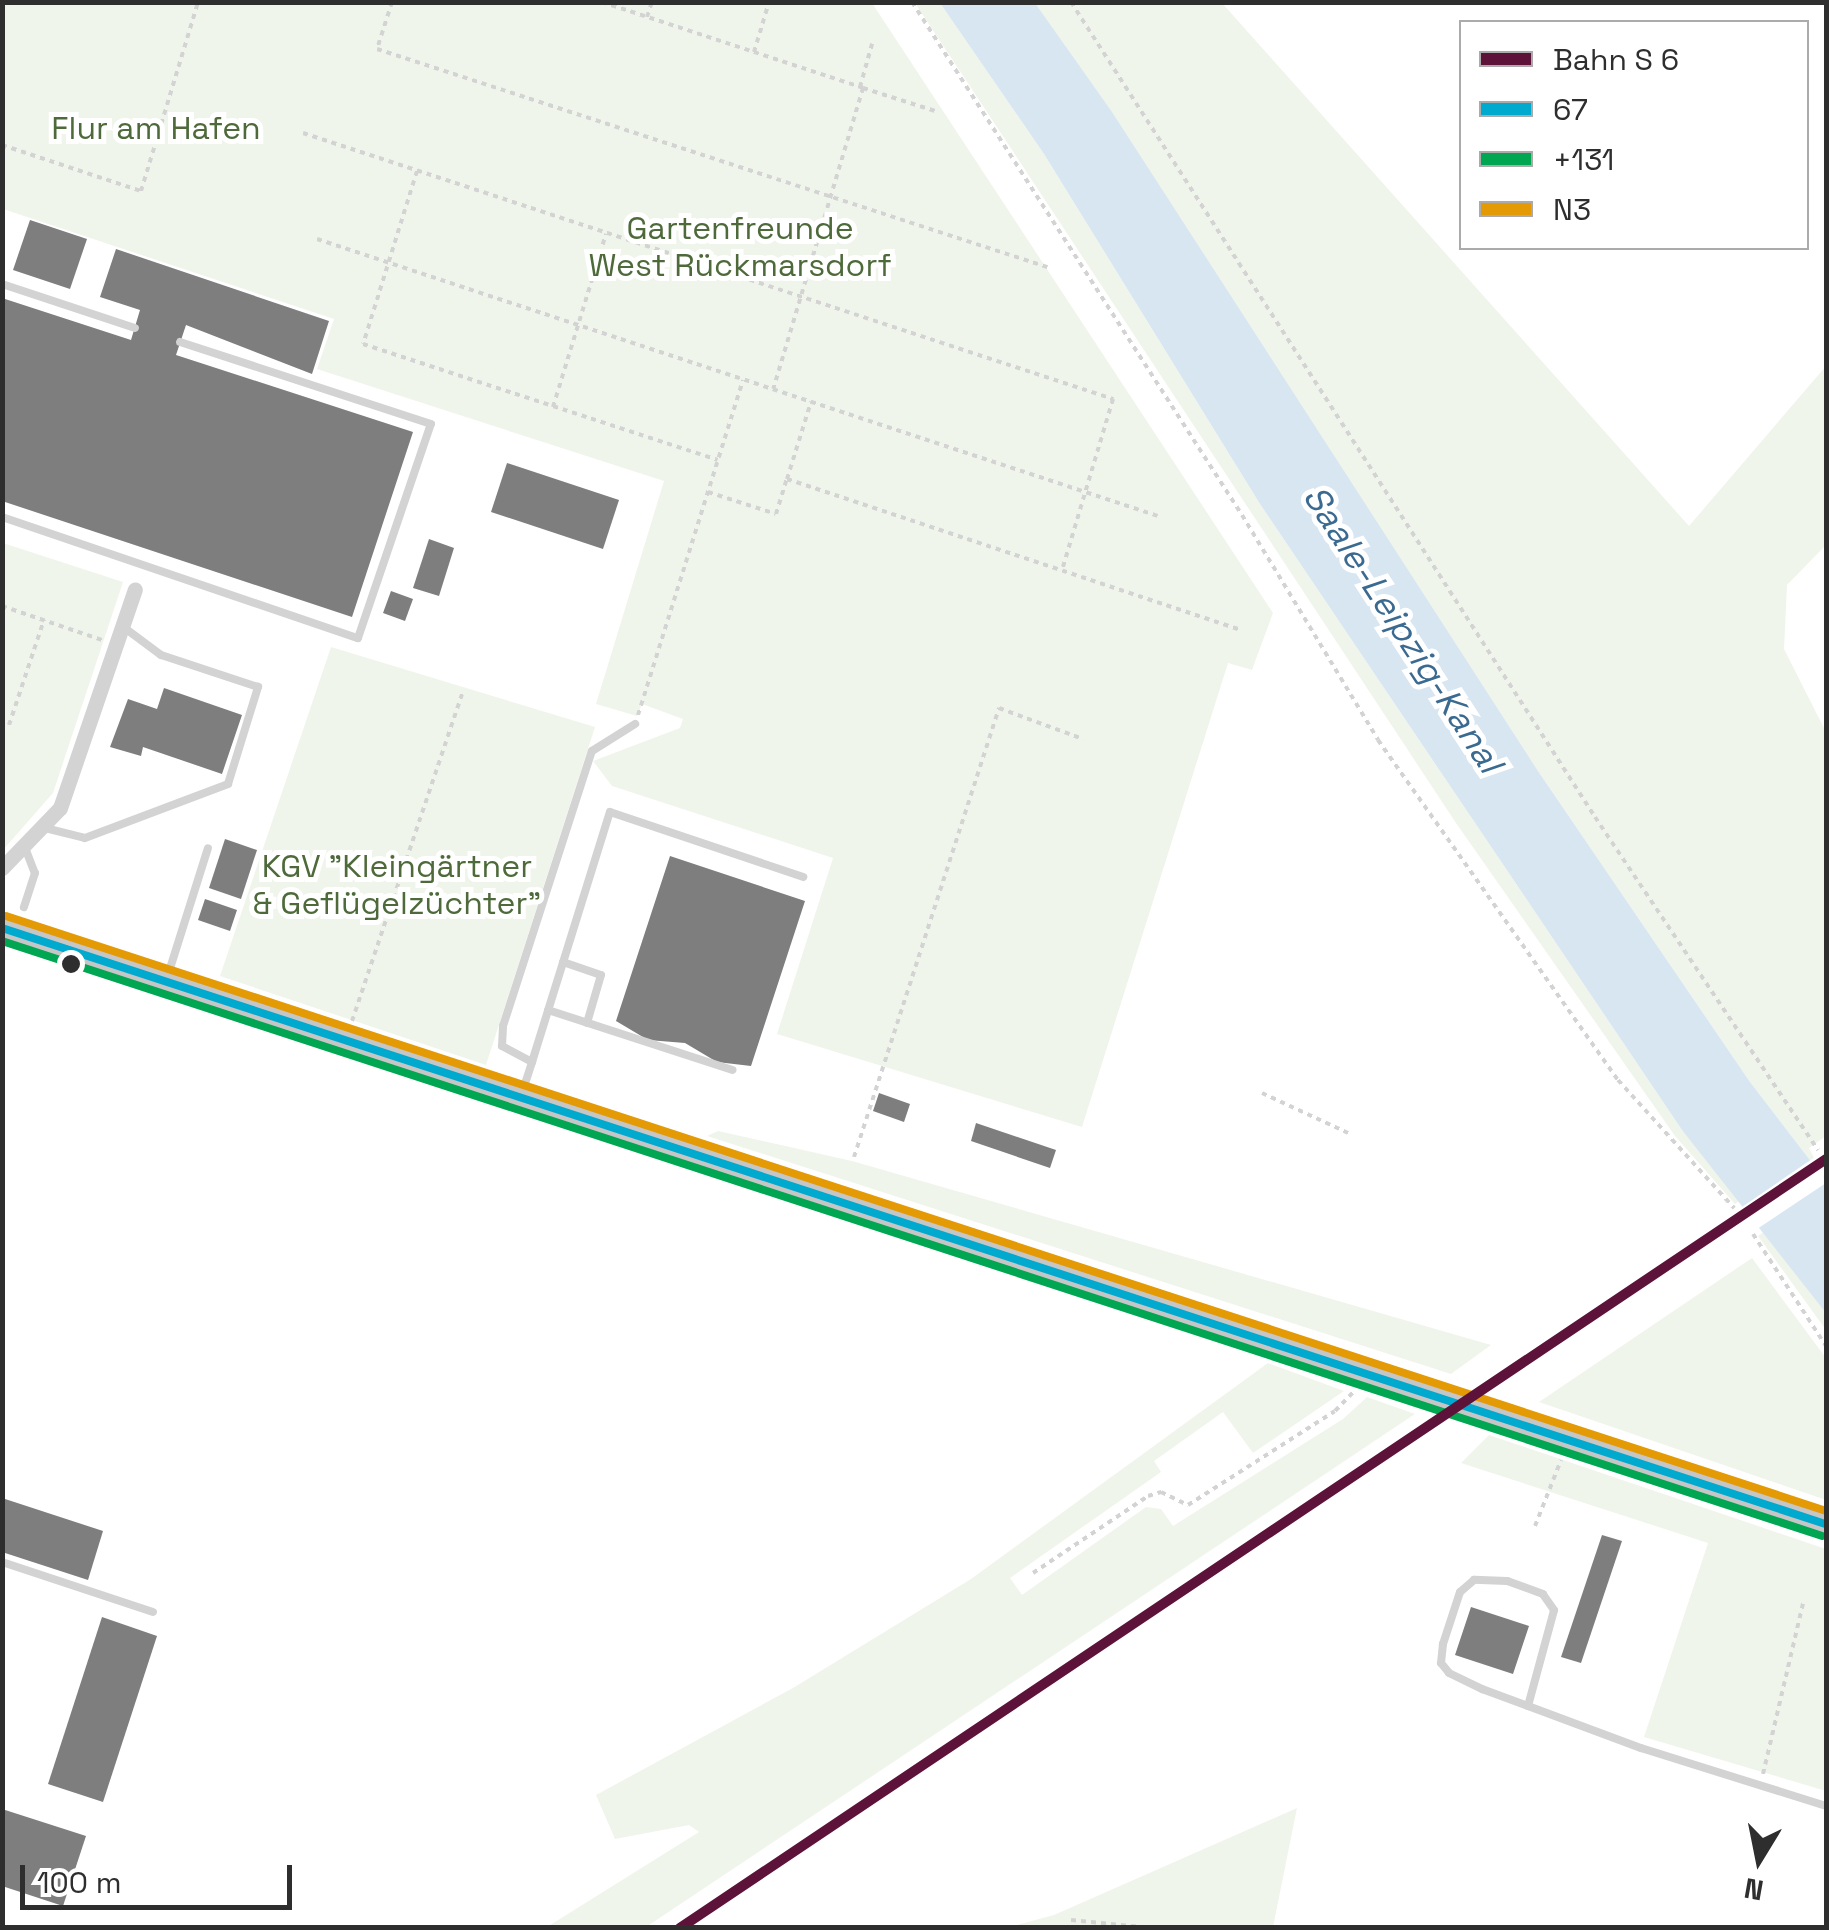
<!DOCTYPE html>
<html>
<head>
<meta charset="utf-8">
<style>
  body { margin:0 }
  #map { position:relative; width:1829px; height:1930px; overflow:hidden; background:#fff; font-family:"Space Grotesk",sans-serif }
  div>[style] { position:absolute }
  .green>* { inset:0; background:#f0f5eb }
  .water>* { inset:0; background:#d8e6f2 }
  .pier>* { inset:0; background:#fff }
  .building>* { inset:0; background:#7e7e7e }
  .path>* { height:4px; margin-top:-2px; transform-origin:0; background:repeating-linear-gradient(90deg,#d3d3d3 0 5px,transparent 0 10px) }
  .service>* { height:8px; margin:-4px; padding:0 4px; transform-origin:4px; border-radius:4px; background:#d3d3d3 }
  .minor>* { height:15px; margin:-7.5px; padding:0 7.5px; transform-origin:7.5px; border-radius:7.5px; background:#d3d3d3 }
  .primary>* { height:22px; margin:-11px; padding:0 11px; transform-origin:11px; border-radius:11px; background:#c6c6c6 }
  .bus-1>* { height:8px; margin:-4px; padding:0 4px; transform-origin:4px; border-radius:4px; background:#00a9ce }
  .bus-2>* { height:8px; margin:-4px; padding:0 4px; transform-origin:4px; border-radius:4px; background:#00a651 }
  .bus-3>* { height:8px; margin:-4px; padding:0 4px; transform-origin:4px; border-radius:4px; background:#e39a05 }
  .rail-1>* { height:10px; margin:-5px; padding:0 5px; transform-origin:5px; border-radius:5px; background:#5d1339 }
  .dots>* { width:28px; height:28px; translate:-50% -50%; box-sizing:border-box; border:5px solid #fff; border-radius:50% }
  span { translate:-50% -50%; white-space:nowrap; text-align:center; line-height:1.15; -webkit-text-stroke:10px #fff; paint-order:stroke }
  .park-label { font-size:32px; color:#4e6a3b }
  .water-label { font-size:35px; color:#3b6a91; font-style:italic }
  .frame { position:absolute; inset:0; border:5px solid #2e2e2e; pointer-events:none }
  .legend { position:absolute; left:1459px; top:20px; width:350px; height:230px; box-sizing:border-box; background:#fff; border:2px solid #ababab; margin:0; padding:12px 18px; list-style:none; font-size:30px; color:#2e2e2e }
  .legend li { display:flex; align-items:center; gap:20px; height:50px }
  .legend b { width:50px; border:2px solid #ababab }
  .north { position:absolute; left:1709px; top:1810px; width:100px; height:100px; -webkit-text-stroke:8px #fff; paint-order:stroke; rotate:190deg; font-size:28px; font-weight:700; line-height:40px; text-align:center; color:#2e2e2e }
  .north::after { content:''; display:block; margin:auto; width:35px; height:45px; background:#2e2e2e; clip-path:polygon(50% 0,100% 100%,50% 72%,0 100%) }
  .scale { position:absolute; left:20px; top:1865px; width:272px; height:45px; box-sizing:border-box; border:5px solid #2e2e2e; border-top:0; padding-left:12px; font-size:30px; line-height:35px; white-space:nowrap; color:#2e2e2e; -webkit-text-stroke:8px #fff; paint-order:stroke }
</style>
</head>
<body>
<div id="map">
  <div class="green">
    <i style="clip-path:polygon(3px 2px,872px 3px,1273px 613px,1252px 670px,1228px 663px,1082px 1127px,777px 1034px,833px 858px,612px 786px,593px 761px,680px 728px,683px 719px,642px 704px,637px 716px,596px 704px,664px 481px,317px 369px,334px 319px,3px 209px)"></i>
    <i style="clip-path:polygon(915px 3px,940px 3px,1044px 154px,1260px 504px,1682px 1130px,1742px 1199px,1735px 1204px,1675px 1136px,1456px 823px)"></i>
    <i style="clip-path:polygon(1035px 3px,1222px 3px,1689px 526px,1826px 366px,1826px 545px,1787px 585px,1784px 649px,1826px 732px,1826px 1136px,1809px 1148px,1826px 1181px,1750px 1082px,1538px 771px)"></i>
    <i style="clip-path:polygon(3px 543px,123px 582px,53px 793px,3px 850px)"></i>
    <i style="clip-path:polygon(331px 647px,595px 727px,486px 1065px,220px 976px)"></i>
    <i style="clip-path:polygon(718px 1131px,852px 1161px,1491px 1345px,1451px 1374px,707px 1136px)"></i>
    <i style="clip-path:polygon(1765px 1231px,1826px 1313px,1826px 1330px,1758px 1236px)"></i>
    <i style="clip-path:polygon(1752px 1258px,1826px 1358px,1826px 1500px,1539px 1402px)"></i>
    <i style="clip-path:polygon(1268px 1363px,1344px 1391px,1253px 1453px,1223px 1412px,1154px 1461px,1161px 1472px,1010px 1578px,1022px 1595px,1146px 1507px,1161px 1509px,1173px 1526px,1343px 1419px,1367px 1397px,1415px 1414px,646px 1927px,547px 1927px,699px 1832px,689px 1825px,615px 1839px,596px 1795px,793px 1688px,971px 1579px)"></i>
    <i style="clip-path:polygon(1489px 1435px,1826px 1549px,1826px 1791px,1644px 1737px,1708px 1543px,1461px 1463px)"></i>
    <i style="clip-path:polygon(1297px 1808px,1273px 1927px,1009px 1927px,1054px 1915px)"></i>
  </div>
  <div class="water">
    <i style="clip-path:polygon(940px 3px,1035px 3px,1112px 112px,1538px 771px,1750px 1082px,1826px 1181px,1826px 1313px,1682px 1130px,1260px 504px,1044px 154px)"></i>
  </div>
  <div class="pier">
    <i style="clip-path:polygon(1815px 1157px,1826px 1183px,1757px 1229px,1742px 1207px)"></i>
  </div>
  <div class="building">
    <i style="clip-path:polygon(30px 220px,87px 239px,70px 289px,13px 270px)"></i>
    <i style="clip-path:polygon(116px 249px,329px 321px,312px 374px,186px 325px,176px 355px,413px 432px,352px 617px,2px 501px,2px 298px,131px 340px,140px 310px,100px 297px)"></i>
    <i style="clip-path:polygon(507px 463px,619px 500px,603px 549px,491px 512px)"></i>
    <i style="clip-path:polygon(429px 539px,454px 548px,439px 596px,413px 588px)"></i>
    <i style="clip-path:polygon(391px 591px,413px 599px,405px 621px,383px 613px)"></i>
    <i style="clip-path:polygon(164px 688px,242px 715px,222px 774px,143px 747px,141px 756px,110px 747px,128px 699px,157px 709px)"></i>
    <i style="clip-path:polygon(225px 839px,257px 850px,241px 899px,209px 888px)"></i>
    <i style="clip-path:polygon(670px 856px,805px 901px,751px 1066px,717px 1062px,685px 1043px,648px 1040px,616px 1021px)"></i>
    <i style="clip-path:polygon(205px 899px,237px 910px,230px 931px,198px 920px)"></i>
    <i style="clip-path:polygon(879px 1093px,910px 1104px,904px 1122px,873px 1111px)"></i>
    <i style="clip-path:polygon(976px 1123px,1056px 1150px,1050px 1168px,971px 1141px)"></i>
    <i style="clip-path:polygon(2px 1498px,103px 1531px,88px 1580px,2px 1552px)"></i>
    <i style="clip-path:polygon(1602px 1535px,1622px 1541px,1581px 1663px,1561px 1657px)"></i>
    <i style="clip-path:polygon(1471px 1607px,1529px 1626px,1513px 1674px,1455px 1655px)"></i>
    <i style="clip-path:polygon(102px 1617px,157px 1636px,103px 1802px,48px 1784px)"></i>
    <i style="clip-path:polygon(2px 1809px,86px 1836px,63px 1906px,2px 1886px)"></i>
  </div>
  <div class="path">
    <i style="left:392px;top:2px;width:49px;rotate:107.7deg"></i>
    <i style="left:377px;top:49px;width:705px;rotate:18.02deg"></i>
    <i style="left:602px;top:2px;width:275px;rotate:18.2deg"></i>
    <i style="left:863px;top:88px;width:314px;rotate:106.6deg"></i>
    <i style="left:912px;top:2px;width:610px;rotate:57.25deg"></i>
    <i style="left:1242px;top:515px;width:263px;rotate:58.8deg"></i>
    <i style="left:1378px;top:740px;width:416px;rotate:54.8deg"></i>
    <i style="left:1618px;top:1080px;width:173px;rotate:47.8deg"></i>
    <i style="left:1071px;top:2px;width:969px;rotate:57.26deg"></i>
    <i style="left:1595px;top:817px;width:401px;rotate:56.2deg"></i>
    <i style="left:647px;top:17px;width:16px;rotate:-72deg"></i>
    <i style="left:754px;top:52px;width:52px;rotate:-73.3deg"></i>
    <i style="left:860px;top:87px;width:45px;rotate:-74.4deg"></i>
    <i style="left:863px;top:88px;width:79px;rotate:17.7deg"></i>
    <i style="left:303px;top:133px;width:853px;rotate:18.18deg"></i>
    <i style="left:1113px;top:399px;width:178px;rotate:106.6deg"></i>
    <i style="left:2px;top:145px;width:146px;rotate:18.3deg"></i>
    <i style="left:141px;top:191px;width:197px;rotate:-73.2deg"></i>
    <i style="left:417px;top:171px;width:181px;rotate:107.3deg"></i>
    <i style="left:363px;top:344px;width:373px;rotate:18.1deg"></i>
    <i style="left:317px;top:239px;width:885px;rotate:18.23deg"></i>
    <i style="left:553px;top:407px;width:181px;rotate:-73deg"></i>
    <i style="left:787px;top:479px;width:81px;rotate:-72.7deg"></i>
    <i style="left:708px;top:492px;width:71px;rotate:17.9deg"></i>
    <i style="left:776px;top:514px;width:37px;rotate:-73deg"></i>
    <i style="left:787px;top:479px;width:476px;rotate:18.4deg"></i>
    <i style="left:2px;top:606px;width:106px;rotate:18.8deg"></i>
    <i style="left:638px;top:715px;width:351px;rotate:-72.6deg"></i>
    <i style="left:9px;top:725px;width:111px;rotate:-71.6deg"></i>
    <i style="left:352px;top:1021px;width:347px;rotate:-71.4deg"></i>
    <i style="left:1262px;top:1093px;width:95px;rotate:24.9deg"></i>
    <i style="left:854px;top:1157px;width:472px;rotate:-72.1deg"></i>
    <i style="left:999px;top:708px;width:90px;rotate:20.3deg"></i>
    <i style="left:1753px;top:1234px;width:134px;rotate:56.9deg"></i>
    <i style="left:1535px;top:1526px;width:71px;rotate:-68.5deg"></i>
    <i style="left:1033px;top:1573px;width:138px;rotate:-33.8deg"></i>
    <i style="left:1148px;top:1496px;width:14px;rotate:-17deg"></i>
    <i style="left:1161px;top:1492px;width:30px;rotate:26deg"></i>
    <i style="left:1188px;top:1505px;width:174px;rotate:-32.6deg"></i>
    <i style="left:1335px;top:1411px;width:29px;rotate:-46deg"></i>
    <i style="left:1763px;top:1774px;width:176px;rotate:-76.8deg"></i>
    <i style="left:1071px;top:1920px;width:81px;rotate:5.6deg"></i>
  </div>
  <div class="service">
    <i style="left:2px;top:284px;width:140px;rotate:18.3deg"></i>
    <i style="left:2px;top:517px;width:376px;rotate:18.8deg"></i>
    <i style="left:358px;top:638px;width:226px;rotate:-71.2deg"></i>
    <i style="left:431px;top:424px;width:264px;rotate:-161.9deg"></i>
    <i style="left:41px;top:827px;width:45px;rotate:14deg"></i>
    <i style="left:85px;top:838px;width:153px;rotate:-20.7deg"></i>
    <i style="left:228px;top:784px;width:102px;rotate:-72.8deg"></i>
    <i style="left:258px;top:687px;width:102px;rotate:-161.7deg"></i>
    <i style="left:161px;top:655px;width:49px;rotate:-143.4deg"></i>
    <i style="left:24px;top:845px;width:30px;rotate:69deg"></i>
    <i style="left:35px;top:873px;width:36px;rotate:108deg"></i>
    <i style="left:563px;top:962px;width:40px;rotate:18.9deg"></i>
    <i style="left:601px;top:975px;width:50px;rotate:106.3deg"></i>
    <i style="left:167px;top:978px;width:136px;rotate:-72.5deg"></i>
    <i style="left:548px;top:1010px;width:194px;rotate:18deg"></i>
    <i style="left:532px;top:1062px;width:262px;rotate:-72.7deg"></i>
    <i style="left:610px;top:812px;width:204px;rotate:18.6deg"></i>
    <i style="left:522px;top:1093px;width:33px;rotate:-72deg"></i>
    <i style="left:532px;top:1062px;width:34px;rotate:-152deg"></i>
    <i style="left:502px;top:1046px;width:20px;rotate:-87deg"></i>
    <i style="left:503px;top:1026px;width:289px;rotate:-72.1deg"></i>
    <i style="left:592px;top:751px;width:51px;rotate:-32.1deg"></i>
    <i style="left:2px;top:1562px;width:159px;rotate:18.3deg"></i>
    <i style="left:1528px;top:1706px;width:99px;rotate:-74.8deg"></i>
    <i style="left:1554px;top:1610px;width:19px;rotate:-125deg"></i>
    <i style="left:1543px;top:1594px;width:38px;rotate:-160deg"></i>
    <i style="left:1507px;top:1581px;width:33px;rotate:-178deg"></i>
    <i style="left:1474px;top:1580px;width:18px;rotate:139deg"></i>
    <i style="left:1460px;top:1592px;width:55px;rotate:108.1deg"></i>
    <i style="left:1443px;top:1644px;width:19px;rotate:96deg"></i>
    <i style="left:1441px;top:1663px;width:13px;rotate:51deg"></i>
    <i style="left:1449px;top:1673px;width:37px;rotate:26deg"></i>
    <i style="left:1482px;top:1689px;width:49px;rotate:20.3deg"></i>
    <i style="left:1528px;top:1706px;width:121px;rotate:20.4deg"></i>
    <i style="left:1641px;top:1748px;width:194px;rotate:17.4deg"></i>
  </div>
  <div class="minor">
    <i style="left:2px;top:868px;width:83px;rotate:-46deg"></i>
    <i style="left:60px;top:808px;width:231px;rotate:-71.1deg"></i>
  </div>
  <div class="primary">
    <i style="left:2px;top:928px;width:1919px;rotate:18.1deg"></i>
  </div>
  <div class="bus-1">
    <i style="left:2px;top:928px;width:1919px;rotate:18.1deg"></i>
  </div>
  <div class="bus-2">
    <i style="left:2px;top:941px;width:1915px;rotate:18.1deg"></i>
  </div>
  <div class="bus-3">
    <i style="left:6px;top:916px;width:1915px;rotate:18.1deg"></i>
  </div>
  <div class="rail-1">
    <i style="left:680px;top:1928px;width:1380px;rotate:-33.86deg"></i>
  </div>
  <div class="dots">
    <i style="left:71px;top:964px;background:#2e2e2e"></i>
  </div>
  <div class="park-label">
    <span style="left:156px;top:128px">Flur am Hafen</span>
    <span style="left:740px;top:247px">Gartenfreunde<br>West Rückmarsdorf</span>
    <span style="left:397px;top:885px">KGV "Kleingärtner<br>&amp; Geflügelzüchter"</span>
  </div>
  <div class="water-label">
    <span style="left:1403px;top:629px;rotate:57deg">Saale-Leipzig-Kanal</span>
  </div>
  <div class="frame"></div>
  <ul class="legend">
  <li><b style="height:12px;background:#5d1339"></b>Bahn S 6</li>
  <li><b style="height:12px;background:#00a9ce"></b>67</li>
  <li><b style="height:12px;background:#00a651"></b>+131</li>
  <li><b style="height:12px;background:#e39a05"></b>N3</li>
  </ul>
  <div class="north">N</div>
  <div class="scale">100 m</div>
</div>
</body>
</html>
